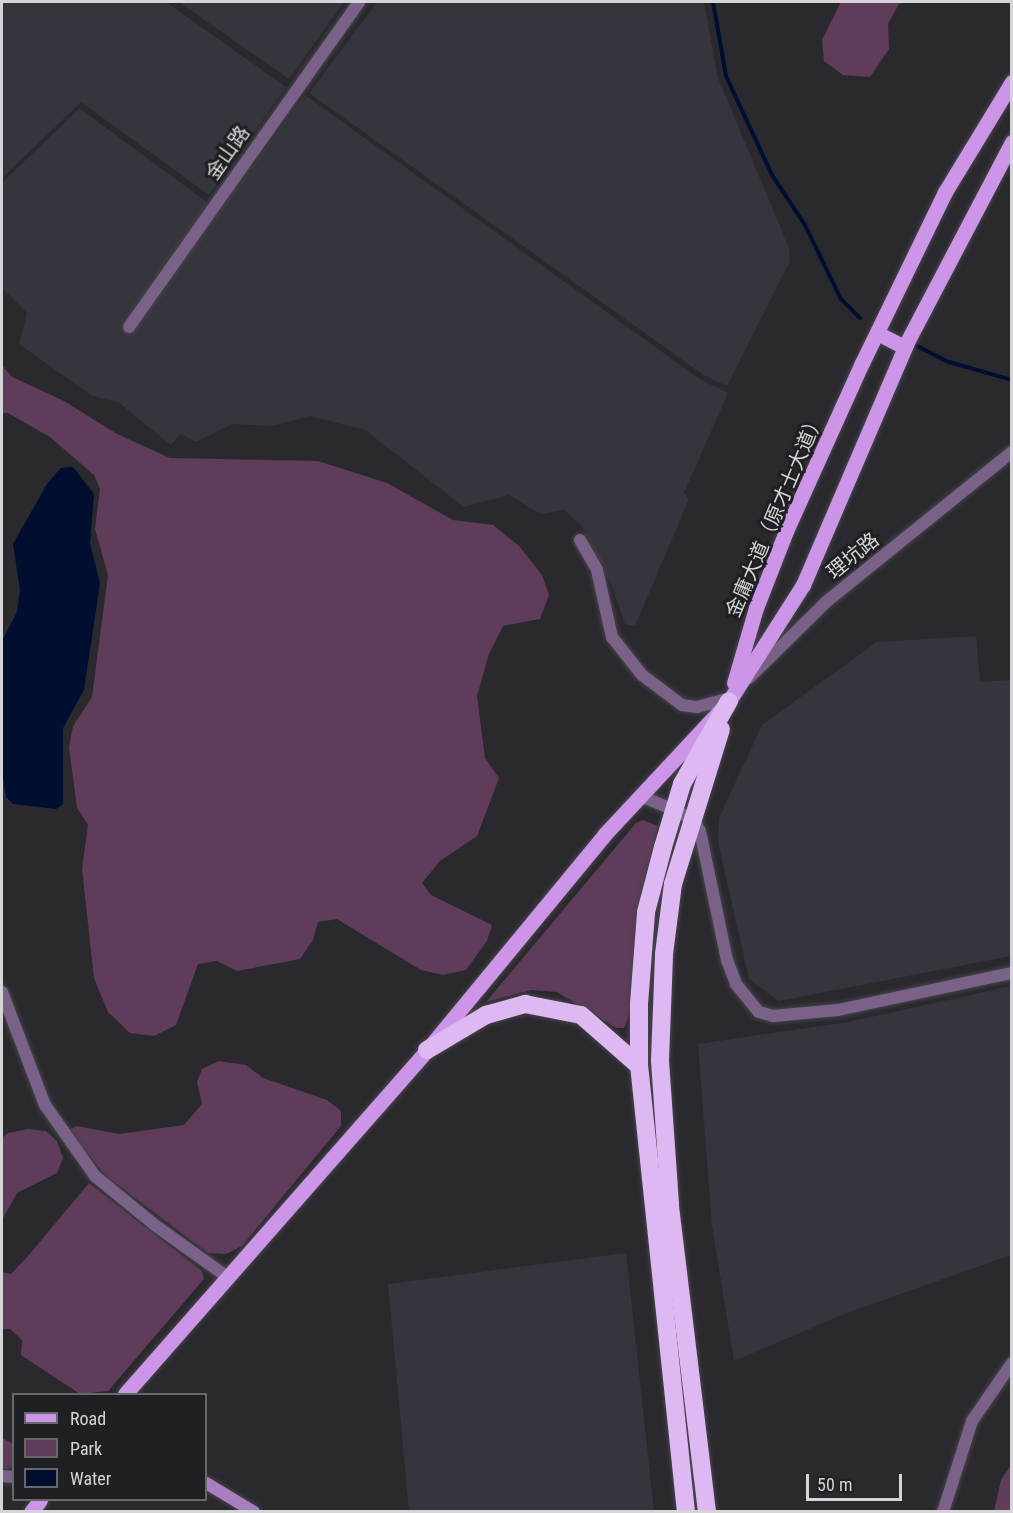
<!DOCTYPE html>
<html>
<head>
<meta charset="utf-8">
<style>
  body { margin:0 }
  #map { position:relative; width:1013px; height:1513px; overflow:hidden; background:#2a292e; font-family:"Roboto Condensed","Noto Sans SC",sans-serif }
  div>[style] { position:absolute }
  .built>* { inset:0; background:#36343d }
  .green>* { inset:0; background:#603c5b }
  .water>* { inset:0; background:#000e30 }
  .stream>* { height:4px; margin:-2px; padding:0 2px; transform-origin:2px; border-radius:2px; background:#000e30 }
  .roads { filter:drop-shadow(0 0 2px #454449) drop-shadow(0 0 2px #454449) }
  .street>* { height:12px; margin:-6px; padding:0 6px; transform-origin:6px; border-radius:6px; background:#7a6188 }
  .secondary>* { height:12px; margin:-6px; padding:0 6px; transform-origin:6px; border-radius:6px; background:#a87ebe }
  .primary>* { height:15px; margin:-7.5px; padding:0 7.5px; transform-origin:7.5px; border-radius:7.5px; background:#cc95e8 }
  .highway>* { height:18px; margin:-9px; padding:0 9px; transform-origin:9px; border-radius:9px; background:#deb8f3 }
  span { translate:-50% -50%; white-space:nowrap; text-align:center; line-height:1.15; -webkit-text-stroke:6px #201f24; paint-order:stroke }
  .street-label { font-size:20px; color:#d5d4d8 }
  .frame { position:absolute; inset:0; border:3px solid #d5d4d8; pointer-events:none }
  .legend { position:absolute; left:12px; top:1393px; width:195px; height:108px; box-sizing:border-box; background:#201f24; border:2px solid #68676c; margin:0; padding:8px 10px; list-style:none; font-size:18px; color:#d5d4d8 }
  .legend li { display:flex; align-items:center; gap:12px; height:30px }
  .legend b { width:30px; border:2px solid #68676c }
  .scale { position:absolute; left:806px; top:1474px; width:96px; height:27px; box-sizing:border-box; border:3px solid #d5d4d8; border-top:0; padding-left:8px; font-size:18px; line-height:21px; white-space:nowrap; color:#d5d4d8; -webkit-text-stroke:4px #201f24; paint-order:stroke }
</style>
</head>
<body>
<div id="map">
  <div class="built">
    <i style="clip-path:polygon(2px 2px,166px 2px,286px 87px,209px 195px,81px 102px,2px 179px)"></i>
    <i style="clip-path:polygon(179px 2px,344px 2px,289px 79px)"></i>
    <i style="clip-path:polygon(377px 2px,704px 2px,718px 78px,789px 248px,790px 261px,727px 386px,702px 374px,309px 93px)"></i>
    <i style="clip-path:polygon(305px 95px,701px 380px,728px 393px,684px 493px,689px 499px,635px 626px,625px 624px,611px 584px,581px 525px,564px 510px,541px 514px,509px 495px,464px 507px,365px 430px,310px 416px,272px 426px,232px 424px,196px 442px,181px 434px,171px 445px,118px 402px,92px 396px,19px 344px,27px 313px,2px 288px,2px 183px,79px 108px,219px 211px)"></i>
    <i style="clip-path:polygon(976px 636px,980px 682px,1011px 680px,1011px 956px,779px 1001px,749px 979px,718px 842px,719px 818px,762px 725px,877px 642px)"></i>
    <i style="clip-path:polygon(1011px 986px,1011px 1255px,847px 1313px,734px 1361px,712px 1226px,698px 1044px,848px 1022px)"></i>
    <i style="clip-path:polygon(626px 1253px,654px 1511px,409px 1511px,388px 1284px)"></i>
  </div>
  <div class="green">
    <i style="clip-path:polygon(841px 2px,909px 2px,899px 4px,888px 24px,889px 49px,870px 77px,843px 75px,824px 61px,822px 40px)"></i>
    <i style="clip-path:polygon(2px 365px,12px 377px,64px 401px,117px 434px,170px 458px,318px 461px,387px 483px,453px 520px,493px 525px,519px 546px,542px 575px,549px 595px,540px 619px,503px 626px,489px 654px,477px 696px,485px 758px,499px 778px,477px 836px,440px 861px,422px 883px,431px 895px,492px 925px,487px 941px,466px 970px,443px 975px,421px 970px,337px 919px,318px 922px,313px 940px,300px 959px,237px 971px,217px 961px,198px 964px,176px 1025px,154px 1036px,130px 1033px,108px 1012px,94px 978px,82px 869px,88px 825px,77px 808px,69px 747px,73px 726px,92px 697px,108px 575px,95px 529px,100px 489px,94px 475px,50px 437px,8px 413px,2px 413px)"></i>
    <i style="clip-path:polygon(643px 820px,658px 826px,640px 909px,630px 1012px,624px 1028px,616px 1028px,557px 992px,531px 990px,486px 1002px,636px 823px)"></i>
    <i style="clip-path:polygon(219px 1061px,246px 1065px,263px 1078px,327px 1100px,341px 1111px,341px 1126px,242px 1246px,226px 1254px,208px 1253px,106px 1176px,68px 1130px,77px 1126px,119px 1134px,184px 1125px,202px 1104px,197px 1082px,202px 1069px)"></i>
    <i style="clip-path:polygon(28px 1129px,46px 1131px,57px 1141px,63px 1158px,57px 1173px,17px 1193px,2px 1220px,2px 1138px,8px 1133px)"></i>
    <i style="clip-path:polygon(89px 1183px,202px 1271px,204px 1279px,108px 1391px,80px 1394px,21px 1355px,22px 1340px,10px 1329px,2px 1329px,2px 1272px,11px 1274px,28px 1256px)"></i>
    <i style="clip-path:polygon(2px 1438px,13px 1444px,13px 1468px,2px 1469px)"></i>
    <i style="clip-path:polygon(1011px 1465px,1011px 1511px,994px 1511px,1001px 1480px)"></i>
  </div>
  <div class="water">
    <i style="clip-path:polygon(73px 467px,94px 494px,90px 543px,100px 583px,84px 690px,63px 728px,63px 804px,56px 809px,13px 804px,6px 797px,2px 771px,2px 641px,17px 612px,20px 590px,13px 544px,47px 484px,61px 468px)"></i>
  </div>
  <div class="stream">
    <i style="left:713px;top:2px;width:75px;rotate:80deg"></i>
    <i style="left:726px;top:76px;width:109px;rotate:65.1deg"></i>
    <i style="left:772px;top:175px;width:60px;rotate:56.6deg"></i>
    <i style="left:805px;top:225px;width:82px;rotate:64.1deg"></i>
    <i style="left:841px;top:299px;width:27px;rotate:45deg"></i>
    <i style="left:917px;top:346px;width:36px;rotate:27deg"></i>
    <i style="left:949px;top:362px;width:66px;rotate:15.9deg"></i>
  </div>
  <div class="roads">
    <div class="street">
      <i style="left:129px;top:327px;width:398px;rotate:-54.7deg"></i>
      <i style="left:580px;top:540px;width:34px;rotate:60deg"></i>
      <i style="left:597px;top:570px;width:69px;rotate:77.4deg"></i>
      <i style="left:612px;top:637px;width:48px;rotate:51.7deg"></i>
      <i style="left:642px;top:675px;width:50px;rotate:36.9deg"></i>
      <i style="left:682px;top:705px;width:15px;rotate:8deg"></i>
      <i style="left:697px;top:707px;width:35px;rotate:-15deg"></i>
      <i style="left:749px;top:678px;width:108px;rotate:-44.6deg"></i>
      <i style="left:826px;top:602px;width:239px;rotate:-38.9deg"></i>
      <i style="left:640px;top:796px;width:38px;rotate:22deg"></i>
      <i style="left:675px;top:810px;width:22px;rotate:30deg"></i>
      <i style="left:694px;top:821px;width:12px;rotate:59deg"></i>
      <i style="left:700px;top:831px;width:132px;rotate:78.2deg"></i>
      <i style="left:727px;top:960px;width:26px;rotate:69deg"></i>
      <i style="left:736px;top:984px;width:36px;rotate:51deg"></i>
      <i style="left:759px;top:1012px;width:15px;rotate:16deg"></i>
      <i style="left:773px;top:1016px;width:65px;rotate:-5.3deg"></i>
      <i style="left:838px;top:1010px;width:178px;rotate:-12deg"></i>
      <i style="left:2px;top:992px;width:121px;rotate:69.2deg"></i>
      <i style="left:45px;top:1105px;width:87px;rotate:54.8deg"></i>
      <i style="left:95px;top:1176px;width:79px;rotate:39.3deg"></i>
      <i style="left:156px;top:1226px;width:90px;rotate:35.5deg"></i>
      <i style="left:2px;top:1476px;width:12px;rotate:5deg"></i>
      <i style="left:943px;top:1512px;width:96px;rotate:-72.3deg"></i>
      <i style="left:972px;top:1421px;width:70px;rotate:-55.4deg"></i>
    </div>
    <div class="secondary">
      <i style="left:206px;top:1483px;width:56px;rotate:31.1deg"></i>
    </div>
    <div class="primary">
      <i style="left:879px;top:334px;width:29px;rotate:27deg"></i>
      <i style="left:734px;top:683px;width:78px;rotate:-73.7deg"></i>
      <i style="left:756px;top:608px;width:83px;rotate:-68.7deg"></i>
      <i style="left:786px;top:531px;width:184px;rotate:-65.7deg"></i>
      <i style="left:862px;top:363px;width:190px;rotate:-64.1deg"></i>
      <i style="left:945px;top:192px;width:129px;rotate:-58.7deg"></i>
      <i style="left:125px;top:1394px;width:458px;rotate:-48.7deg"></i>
      <i style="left:427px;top:1050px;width:280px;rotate:-50.5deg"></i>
      <i style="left:605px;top:834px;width:182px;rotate:-47deg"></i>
      <i style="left:729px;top:701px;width:138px;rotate:-57.5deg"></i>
      <i style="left:803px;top:585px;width:264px;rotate:-66.8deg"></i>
      <i style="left:907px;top:342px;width:226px;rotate:-62.3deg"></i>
      <i style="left:31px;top:1512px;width:15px;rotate:-53deg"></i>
    </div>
    <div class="highway">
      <i style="left:427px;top:1050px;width:69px;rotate:-30.7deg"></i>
      <i style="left:486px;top:1015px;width:41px;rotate:-15.8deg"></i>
      <i style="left:525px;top:1004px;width:57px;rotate:11.1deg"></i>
      <i style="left:581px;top:1015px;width:77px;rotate:41.3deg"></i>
      <i style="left:686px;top:1512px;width:448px;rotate:-96deg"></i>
      <i style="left:639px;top:1066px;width:62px;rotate:-90deg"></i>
      <i style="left:639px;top:1004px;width:92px;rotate:-85.6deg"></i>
      <i style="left:646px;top:912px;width:67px;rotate:-75.3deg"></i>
      <i style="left:663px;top:847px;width:66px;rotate:-73.2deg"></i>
      <i style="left:682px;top:784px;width:95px;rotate:-60.5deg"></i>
      <i style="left:707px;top:1512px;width:310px;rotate:-96.9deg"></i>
      <i style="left:670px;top:1204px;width:144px;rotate:-94deg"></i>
      <i style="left:660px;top:1060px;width:106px;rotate:-87.8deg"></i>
      <i style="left:664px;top:954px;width:71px;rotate:-82.7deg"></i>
      <i style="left:673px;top:884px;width:162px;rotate:-72.8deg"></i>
    </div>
  </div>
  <div class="street-label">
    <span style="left:228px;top:153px;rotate:-55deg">金山路</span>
    <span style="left:775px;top:515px;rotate:-67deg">金庸大道（原才士大道）</span>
    <span style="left:853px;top:556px;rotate:-39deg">理坑路</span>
  </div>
  <div class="frame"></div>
  <ul class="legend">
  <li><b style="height:8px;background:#cc95e8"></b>Road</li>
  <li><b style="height:16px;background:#603c5b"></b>Park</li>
  <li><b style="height:16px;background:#000e30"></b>Water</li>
  </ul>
  <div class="scale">50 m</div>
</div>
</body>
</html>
